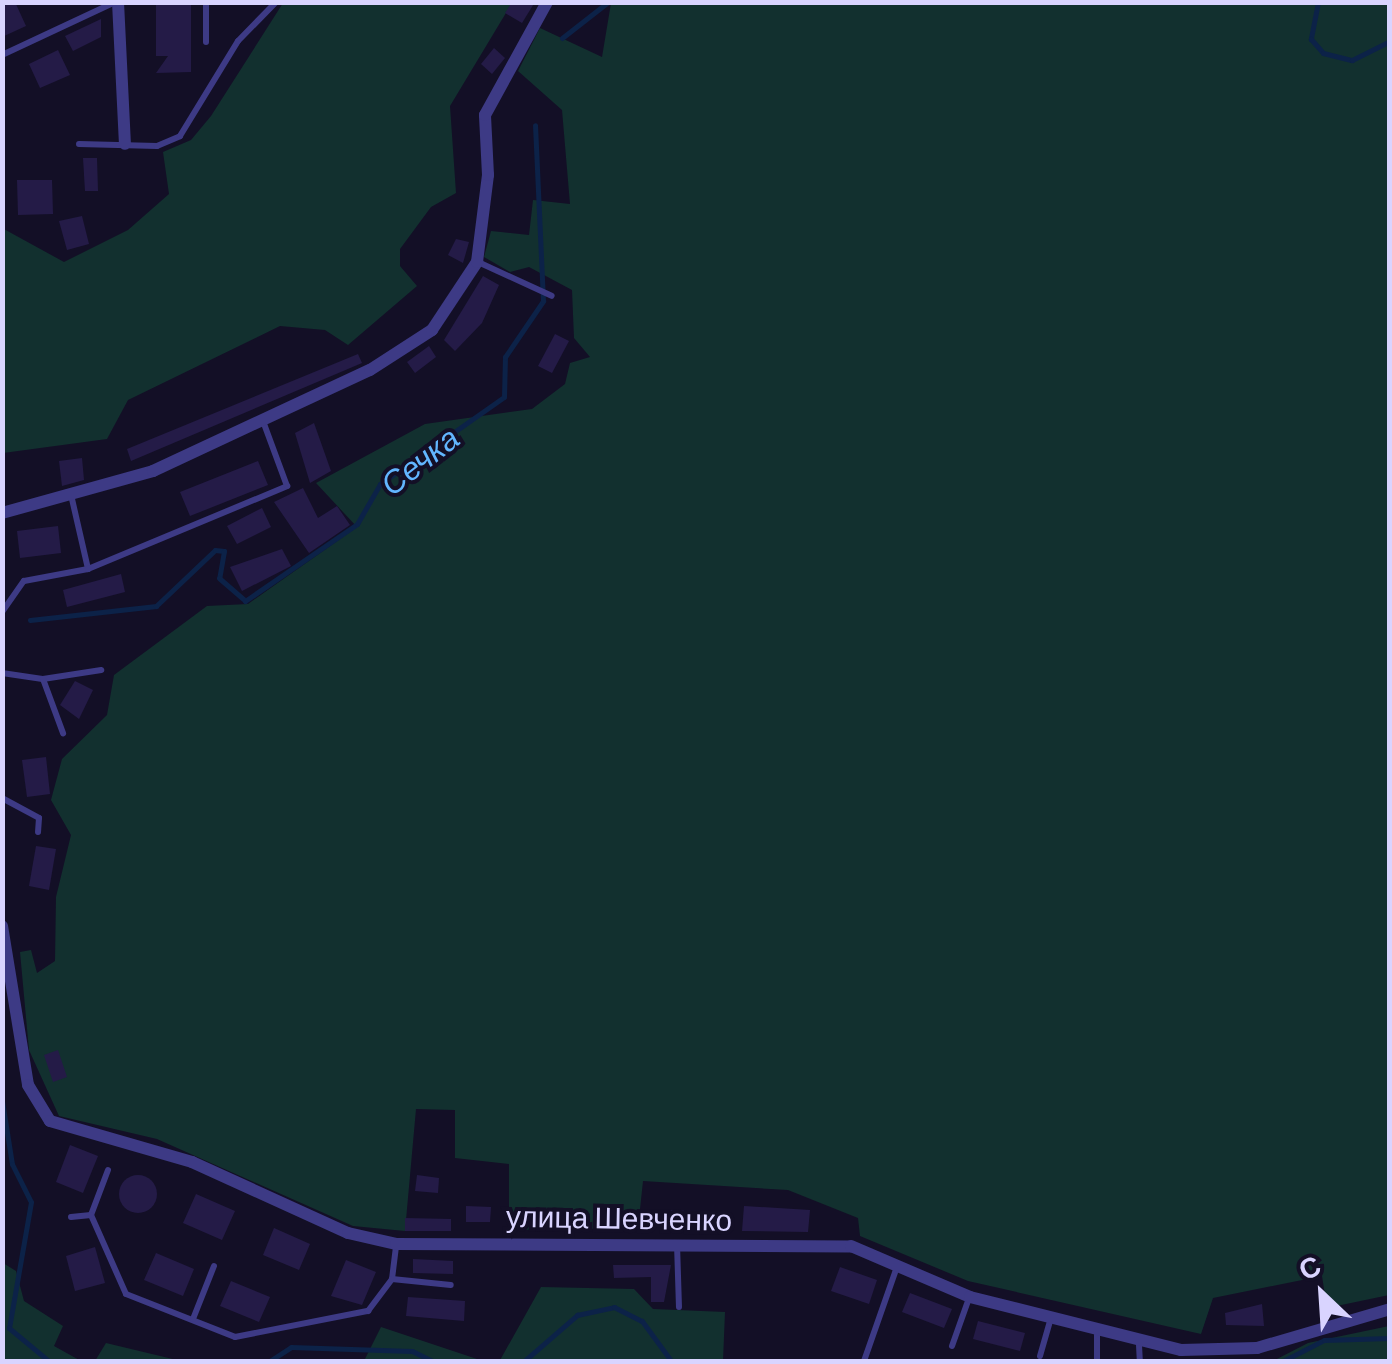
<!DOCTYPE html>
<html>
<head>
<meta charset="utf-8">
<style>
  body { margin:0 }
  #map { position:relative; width:1392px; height:1364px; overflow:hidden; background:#130f26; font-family:Barlow,sans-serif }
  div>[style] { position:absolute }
  .green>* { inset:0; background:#12302f }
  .stream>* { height:5px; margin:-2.5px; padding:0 2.5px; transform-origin:2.5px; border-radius:2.5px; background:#0c2248 }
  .building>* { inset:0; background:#241b47 }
  .round { border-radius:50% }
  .lane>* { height:6px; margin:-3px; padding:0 3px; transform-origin:3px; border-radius:3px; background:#3d3a85 }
  .street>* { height:12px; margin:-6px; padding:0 6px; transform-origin:6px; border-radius:6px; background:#3d3a85 }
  span { translate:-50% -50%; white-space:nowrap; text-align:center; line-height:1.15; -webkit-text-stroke:8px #130f26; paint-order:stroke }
  .street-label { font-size:30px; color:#d9d4ff }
  .water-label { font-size:32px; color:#62b6ff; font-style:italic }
  .frame { position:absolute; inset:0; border:5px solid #d9d4ff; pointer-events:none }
  .north { position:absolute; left:1272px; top:1244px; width:100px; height:100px; -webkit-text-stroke:8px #130f26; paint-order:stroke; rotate:335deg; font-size:28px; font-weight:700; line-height:40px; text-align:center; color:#d9d4ff }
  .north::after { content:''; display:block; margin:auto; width:35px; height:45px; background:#d9d4ff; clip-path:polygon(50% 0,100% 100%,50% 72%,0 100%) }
</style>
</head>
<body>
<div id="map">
  <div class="green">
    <i style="clip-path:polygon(283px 3px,512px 3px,450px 106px,456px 193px,431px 207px,400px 249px,400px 266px,417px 286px,348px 345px,325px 330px,280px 326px,128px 400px,107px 439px,3px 453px,2px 228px,64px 262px,128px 230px,169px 194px,163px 152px,191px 140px,211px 116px)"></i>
    <i style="clip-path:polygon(611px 3px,1389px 3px,1389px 1295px,1327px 1308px,1322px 1276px,1213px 1298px,1201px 1334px,968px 1281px,860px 1236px,858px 1218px,788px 1190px,643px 1181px,638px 1228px,509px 1230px,509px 1164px,455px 1158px,455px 1110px,416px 1109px,405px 1231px,353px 1226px,157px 1139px,59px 1116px,29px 1050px,20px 952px,31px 950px,37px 973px,55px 961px,56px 897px,71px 835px,51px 800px,62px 759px,107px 715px,114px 675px,207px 606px,248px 604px,357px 527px,316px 483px,425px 424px,532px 409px,565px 384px,570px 363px,590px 357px,574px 338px,572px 290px,529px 267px,510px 272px,484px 257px,491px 231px,529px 235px,533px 200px,570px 204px,562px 110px,518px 71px,540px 28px,602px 57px)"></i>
    <i style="clip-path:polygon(3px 1263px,16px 1271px,24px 1301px,63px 1326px,54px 1346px,81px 1361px,3px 1361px)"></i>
    <i style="clip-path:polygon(541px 1287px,634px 1289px,653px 1309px,725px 1312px,723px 1361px,499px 1362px)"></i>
    <i style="clip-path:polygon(1389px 1326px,1389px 1361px,1273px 1361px,1308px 1343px)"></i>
    <i style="clip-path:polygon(381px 1327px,483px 1361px,364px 1361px)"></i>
    <i style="clip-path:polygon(106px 1343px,181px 1361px,95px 1361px)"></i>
  </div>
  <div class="stream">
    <i style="left:1318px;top:2px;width:38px;rotate:101deg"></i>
    <i style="left:1311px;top:39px;width:18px;rotate:49deg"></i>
    <i style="left:1323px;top:53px;width:30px;rotate:14deg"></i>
    <i style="left:1352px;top:60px;width:42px;rotate:-26.6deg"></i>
    <i style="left:562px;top:38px;width:58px;rotate:-38deg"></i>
    <i style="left:30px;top:620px;width:127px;rotate:-6.3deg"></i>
    <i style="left:156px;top:606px;width:81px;rotate:-43.5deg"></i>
    <i style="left:215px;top:550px;width:9px;rotate:6deg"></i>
    <i style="left:224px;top:551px;width:27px;rotate:100deg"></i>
    <i style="left:219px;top:578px;width:35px;rotate:41deg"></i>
    <i style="left:245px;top:601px;width:136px;rotate:-34.5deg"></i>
    <i style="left:357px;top:524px;width:46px;rotate:-60.1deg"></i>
    <i style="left:380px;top:484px;width:151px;rotate:-35.1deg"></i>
    <i style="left:504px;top:397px;width:40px;rotate:-88.6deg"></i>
    <i style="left:505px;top:357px;width:68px;rotate:-55.8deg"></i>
    <i style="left:543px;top:301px;width:176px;rotate:-92.6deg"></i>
    <i style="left:2px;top:1101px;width:64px;rotate:81deg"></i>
    <i style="left:12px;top:1164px;width:42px;rotate:63.4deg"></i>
    <i style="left:31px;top:1202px;width:128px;rotate:99.9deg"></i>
    <i style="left:9px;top:1328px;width:53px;rotate:39.7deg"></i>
    <i style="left:268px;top:1362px;width:27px;rotate:-33deg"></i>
    <i style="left:291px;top:1347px;width:121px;rotate:1.9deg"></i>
    <i style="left:412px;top:1351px;width:25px;rotate:26deg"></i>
    <i style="left:523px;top:1362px;width:72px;rotate:-41deg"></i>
    <i style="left:577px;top:1315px;width:38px;rotate:-12deg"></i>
    <i style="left:614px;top:1307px;width:31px;rotate:27deg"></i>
    <i style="left:642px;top:1321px;width:51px;rotate:53.8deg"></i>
    <i style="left:1281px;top:1362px;width:48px;rotate:-27.1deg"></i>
    <i style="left:1324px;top:1340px;width:66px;rotate:-1.7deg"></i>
  </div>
  <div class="building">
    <i style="clip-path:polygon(2px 2px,15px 2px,26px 26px,2px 37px)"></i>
    <i style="clip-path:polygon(156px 2px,191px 2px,191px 72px,156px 73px,168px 56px,156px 56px)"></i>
    <i style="clip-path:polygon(512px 2px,535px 2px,522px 23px,505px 13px)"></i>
    <i style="clip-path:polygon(101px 19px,101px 37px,73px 51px,65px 36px)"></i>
    <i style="clip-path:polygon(494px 48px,505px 58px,492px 74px,481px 64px)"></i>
    <i style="clip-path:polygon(58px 50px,70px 75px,40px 88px,29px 64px)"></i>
    <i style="clip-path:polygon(83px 158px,97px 158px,98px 191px,85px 191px)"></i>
    <i style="clip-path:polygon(17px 180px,52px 180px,53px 214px,18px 215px)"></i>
    <i style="clip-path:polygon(82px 216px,89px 244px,67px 250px,59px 221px)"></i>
    <i style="clip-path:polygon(456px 239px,469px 242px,463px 263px,448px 255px)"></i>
    <i style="clip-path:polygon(483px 276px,499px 285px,482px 323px,455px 351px,444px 340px)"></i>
    <i style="clip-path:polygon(555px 334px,569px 341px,552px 373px,538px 366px)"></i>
    <i style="clip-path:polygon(429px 346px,436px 357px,415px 373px,407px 362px)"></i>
    <i style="clip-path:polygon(358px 354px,362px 363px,131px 461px,127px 449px)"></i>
    <i style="clip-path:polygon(314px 423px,331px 471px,310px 483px,295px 433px)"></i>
    <i style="clip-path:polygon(82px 458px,84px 480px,62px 486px,59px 461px)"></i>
    <i style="clip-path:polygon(258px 461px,268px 485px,190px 516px,180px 492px)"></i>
    <i style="clip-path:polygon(303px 488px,318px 518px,337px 506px,350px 525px,309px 553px,274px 502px)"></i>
    <i style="clip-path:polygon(262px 508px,271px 527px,237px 544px,227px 526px)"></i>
    <i style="clip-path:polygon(58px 526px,61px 553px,20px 558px,17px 531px)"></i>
    <i style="clip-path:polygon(282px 549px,291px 566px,242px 591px,230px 567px)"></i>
    <i style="clip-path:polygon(121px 574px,125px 592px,67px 607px,63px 590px)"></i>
    <i style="clip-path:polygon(75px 681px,93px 690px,79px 719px,60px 705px)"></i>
    <i style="clip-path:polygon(46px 757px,50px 794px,27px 797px,22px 760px)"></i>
    <i style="clip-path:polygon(36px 846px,56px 849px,49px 890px,29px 886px)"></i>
    <i style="clip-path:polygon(58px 1050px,67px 1077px,53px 1082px,44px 1055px)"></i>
    <i style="clip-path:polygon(70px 1145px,98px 1156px,83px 1193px,56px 1182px)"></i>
    <i class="round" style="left:119px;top:1175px;width:38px;height:38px"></i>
    <i style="clip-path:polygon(417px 1175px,439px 1178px,438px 1193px,415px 1191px)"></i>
    <i style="clip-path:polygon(196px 1194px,235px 1211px,222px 1240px,183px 1223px)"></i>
    <i style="clip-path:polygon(466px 1206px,491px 1207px,490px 1222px,466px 1222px)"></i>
    <i style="clip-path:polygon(744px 1206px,810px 1210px,808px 1232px,742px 1231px)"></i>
    <i style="clip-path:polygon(667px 1210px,704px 1211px,708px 1226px,664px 1225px)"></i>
    <i style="clip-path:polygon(405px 1218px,451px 1219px,451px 1231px,405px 1231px)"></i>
    <i style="clip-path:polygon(274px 1228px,310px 1244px,299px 1270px,263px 1255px)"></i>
    <i style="clip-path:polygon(95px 1247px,105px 1283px,75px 1291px,66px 1256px)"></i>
    <i style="clip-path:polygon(156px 1253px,194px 1269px,183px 1296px,144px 1280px)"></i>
    <i style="clip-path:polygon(413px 1259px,453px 1261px,453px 1274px,413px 1273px)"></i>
    <i style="clip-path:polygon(346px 1260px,376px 1272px,362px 1305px,331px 1296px)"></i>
    <i style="clip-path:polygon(613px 1265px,671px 1265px,664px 1302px,651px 1302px,651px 1277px,614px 1278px)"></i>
    <i style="clip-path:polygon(840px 1267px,877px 1280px,869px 1304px,831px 1291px)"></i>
    <i style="clip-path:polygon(231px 1281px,270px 1297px,259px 1322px,220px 1306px)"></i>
    <i style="clip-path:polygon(910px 1293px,952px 1309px,944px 1328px,902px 1312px)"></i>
    <i style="clip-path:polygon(408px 1297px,465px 1301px,464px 1321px,406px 1316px)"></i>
    <i style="clip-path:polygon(1262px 1304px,1264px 1326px,1226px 1325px,1225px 1313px)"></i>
    <i style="clip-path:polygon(978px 1321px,1025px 1333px,1020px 1351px,973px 1339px)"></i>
  </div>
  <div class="lane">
    <i style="left:206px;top:2px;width:40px;rotate:90deg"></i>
    <i style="left:2px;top:55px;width:125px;rotate:-25.1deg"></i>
    <i style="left:79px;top:144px;width:78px;rotate:1.5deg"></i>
    <i style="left:157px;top:146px;width:25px;rotate:-23deg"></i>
    <i style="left:180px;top:136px;width:111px;rotate:-58.6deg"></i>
    <i style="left:238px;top:41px;width:54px;rotate:-45.7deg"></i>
    <i style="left:478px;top:262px;width:81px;rotate:24.7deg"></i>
    <i style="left:72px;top:499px;width:72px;rotate:77.1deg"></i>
    <i style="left:2px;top:612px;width:38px;rotate:-55deg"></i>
    <i style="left:24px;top:581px;width:65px;rotate:-10.6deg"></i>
    <i style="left:88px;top:569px;width:216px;rotate:-22.6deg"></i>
    <i style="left:287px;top:486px;width:69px;rotate:-110.3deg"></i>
    <i style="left:2px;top:673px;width:41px;rotate:8.3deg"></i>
    <i style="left:43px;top:679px;width:59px;rotate:-8.8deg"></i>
    <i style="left:43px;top:679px;width:58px;rotate:69.7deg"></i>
    <i style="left:2px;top:798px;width:42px;rotate:28.4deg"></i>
    <i style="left:39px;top:818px;width:14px;rotate:94deg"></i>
    <i style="left:108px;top:1170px;width:48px;rotate:110.7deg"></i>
    <i style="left:91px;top:1215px;width:86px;rotate:66.1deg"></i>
    <i style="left:126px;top:1294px;width:117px;rotate:21.5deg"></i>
    <i style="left:235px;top:1337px;width:136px;rotate:-11.1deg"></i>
    <i style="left:368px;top:1311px;width:40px;rotate:-53deg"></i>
    <i style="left:392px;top:1279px;width:34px;rotate:-83deg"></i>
    <i style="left:71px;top:1217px;width:20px;rotate:-6deg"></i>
    <i style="left:677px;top:1244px;width:63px;rotate:88.2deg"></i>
    <i style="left:392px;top:1279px;width:59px;rotate:5.8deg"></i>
    <i style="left:193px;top:1319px;width:57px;rotate:-68.4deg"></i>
    <i style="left:1097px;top:1335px;width:27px;rotate:90deg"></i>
    <i style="left:1139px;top:1345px;width:17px;rotate:87deg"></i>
    <i style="left:952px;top:1346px;width:51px;rotate:-70.5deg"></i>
    <i style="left:1040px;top:1356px;width:36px;rotate:-74deg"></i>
    <i style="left:864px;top:1361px;width:100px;rotate:-70.7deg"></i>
  </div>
  <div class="street">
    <i style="left:118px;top:2px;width:142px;rotate:87.2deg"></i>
    <i style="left:2px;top:513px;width:157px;rotate:-15.5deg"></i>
    <i style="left:153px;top:471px;width:239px;rotate:-25deg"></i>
    <i style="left:370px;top:370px;width:74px;rotate:-32.8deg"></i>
    <i style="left:432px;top:330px;width:82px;rotate:-56.5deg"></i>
    <i style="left:477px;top:262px;width:88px;rotate:-82.8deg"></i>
    <i style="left:488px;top:175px;width:60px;rotate:-92.9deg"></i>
    <i style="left:485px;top:115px;width:129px;rotate:-61.2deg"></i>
    <i style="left:2px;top:926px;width:161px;rotate:80.7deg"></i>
    <i style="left:28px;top:1085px;width:42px;rotate:58.6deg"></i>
    <i style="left:50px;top:1121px;width:148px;rotate:16.1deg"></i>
    <i style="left:192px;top:1162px;width:171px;rotate:24.5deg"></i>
    <i style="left:348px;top:1233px;width:49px;rotate:12.9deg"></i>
    <i style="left:396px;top:1244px;width:455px;rotate:0.3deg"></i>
    <i style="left:851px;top:1246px;width:129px;rotate:23.2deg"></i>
    <i style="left:970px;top:1297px;width:218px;rotate:14.1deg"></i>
    <i style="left:1181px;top:1350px;width:76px;rotate:-1.5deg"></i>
    <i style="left:1257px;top:1348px;width:139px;rotate:-16.3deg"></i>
  </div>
  <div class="street-label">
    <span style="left:619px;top:1217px;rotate:1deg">улица Шевченко</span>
  </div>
  <div class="water-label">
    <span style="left:419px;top:460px;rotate:-38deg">Сечка</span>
  </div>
  <div class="frame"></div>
  <div class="north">С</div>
</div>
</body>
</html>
